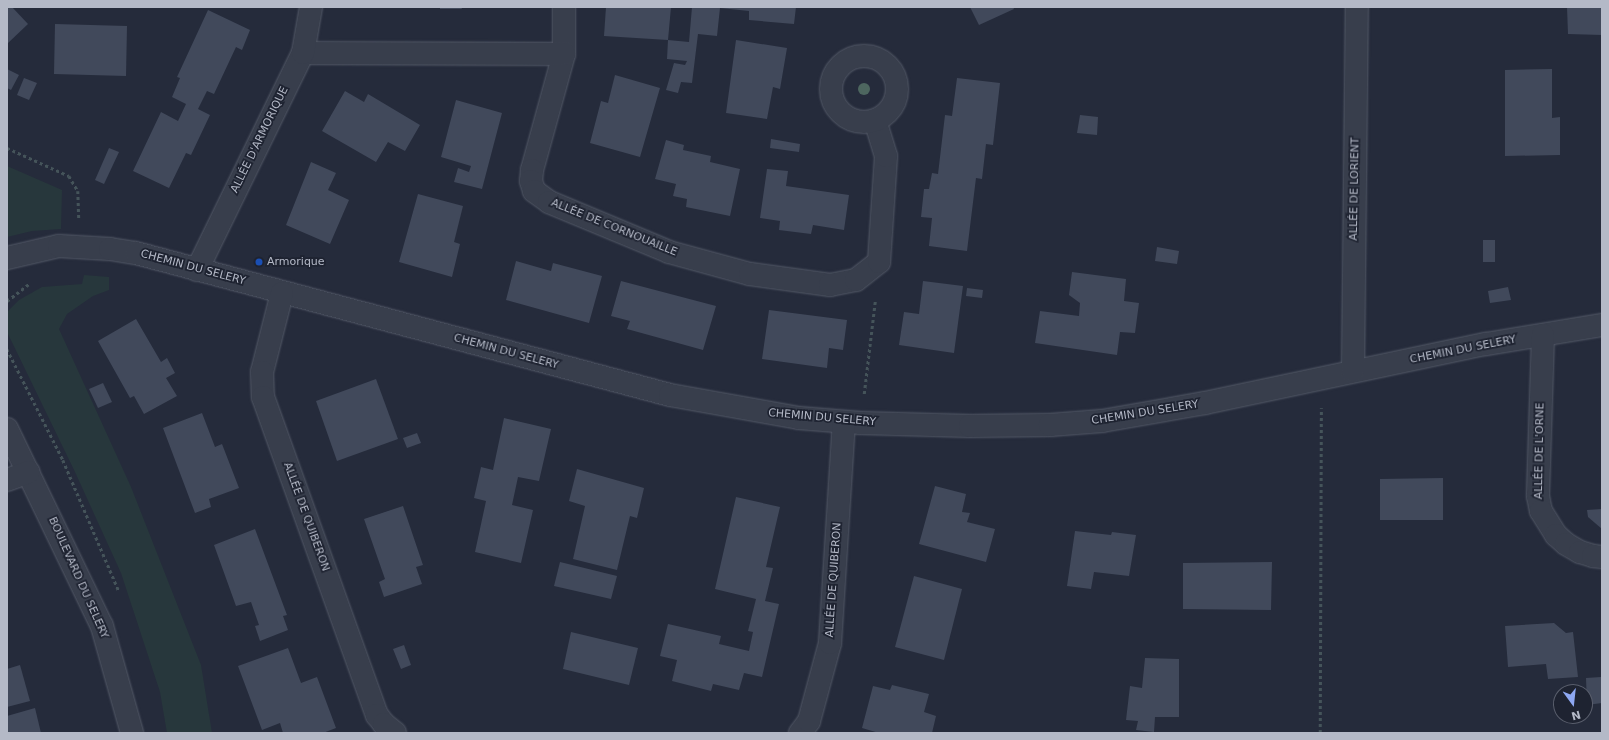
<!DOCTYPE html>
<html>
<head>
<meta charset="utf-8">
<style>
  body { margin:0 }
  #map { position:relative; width:1609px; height:740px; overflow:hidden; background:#252b3b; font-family:"DejaVu Sans",sans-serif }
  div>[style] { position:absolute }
  .green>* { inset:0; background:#27373c }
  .building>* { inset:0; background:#41495b }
  .path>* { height:2.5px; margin-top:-1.25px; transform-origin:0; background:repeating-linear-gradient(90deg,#45545a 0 3px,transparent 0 6px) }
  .roads { filter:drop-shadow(0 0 1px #535967) drop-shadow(0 0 1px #535967) }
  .minor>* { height:22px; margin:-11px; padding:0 11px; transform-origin:11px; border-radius:11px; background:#383e4c }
  .minor>.ring { margin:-11px; padding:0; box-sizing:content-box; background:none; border:22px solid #383e4c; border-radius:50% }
  .trees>* { width:12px; height:12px; margin:-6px; border-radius:50%; background:#4d665f }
  .dots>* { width:11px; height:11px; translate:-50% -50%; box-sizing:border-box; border:2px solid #1e2331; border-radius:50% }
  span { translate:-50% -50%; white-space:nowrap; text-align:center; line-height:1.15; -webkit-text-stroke:3.5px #1e2331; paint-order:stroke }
  .street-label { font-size:11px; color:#b4b9c7 }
  .poi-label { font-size:11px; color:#b4b9c7 }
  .left { translate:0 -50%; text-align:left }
  .frame { position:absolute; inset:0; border:8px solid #b4b9c7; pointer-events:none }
  .north { position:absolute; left:1553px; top:684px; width:40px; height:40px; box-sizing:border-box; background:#1e2331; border:1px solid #5a5f6d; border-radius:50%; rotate:165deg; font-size:11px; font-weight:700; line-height:16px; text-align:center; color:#b4b9c7 }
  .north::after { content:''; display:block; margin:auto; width:14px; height:18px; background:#8ea8f2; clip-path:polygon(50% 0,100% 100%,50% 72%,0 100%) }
</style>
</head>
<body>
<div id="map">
  <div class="green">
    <i style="clip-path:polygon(7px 166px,62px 190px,61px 229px,32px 231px,7px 237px)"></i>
    <i style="clip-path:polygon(84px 275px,109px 277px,109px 290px,93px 296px,67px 314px,59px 329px,131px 487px,201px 665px,212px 733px,167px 733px,160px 692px,121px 573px,75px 472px,7px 332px,7px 312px,19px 300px,42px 287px,82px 284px)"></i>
  </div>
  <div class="building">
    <i style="clip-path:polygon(7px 7px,12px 7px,28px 24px,7px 44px)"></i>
    <i style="clip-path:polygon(440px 7px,461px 7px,462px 9px,440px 9px)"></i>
    <i style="clip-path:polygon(606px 7px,671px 7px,668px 40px,604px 36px)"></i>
    <i style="clip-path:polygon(692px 7px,796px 7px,794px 24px,749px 20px,749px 11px,720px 8px,717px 36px,698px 34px,692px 83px,681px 82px,678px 93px,666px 90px,674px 63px,685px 65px,687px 61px,667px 59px,668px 40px,689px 42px)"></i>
    <i style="clip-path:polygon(970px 7px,1013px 7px,1014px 9px,979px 25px)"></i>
    <i style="clip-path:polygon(1567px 7px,1602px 7px,1602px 35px,1568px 34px)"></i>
    <i style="clip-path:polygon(208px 10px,250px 30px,242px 50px,236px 47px,214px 94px,207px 91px,198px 109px,210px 115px,191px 155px,186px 153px,169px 188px,133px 171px,161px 112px,178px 121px,186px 104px,172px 97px,180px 78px,177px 77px)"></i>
    <i style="clip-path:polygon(55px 24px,127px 26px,126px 76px,54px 74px)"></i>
    <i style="clip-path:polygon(736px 40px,787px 48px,780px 89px,773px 87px,767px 119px,726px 113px)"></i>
    <i style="clip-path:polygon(7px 69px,19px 75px,11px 90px,7px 88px)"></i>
    <i style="clip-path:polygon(1552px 69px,1552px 118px,1560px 117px,1560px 155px,1505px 156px,1505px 70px)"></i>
    <i style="clip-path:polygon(615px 75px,660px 88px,640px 157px,590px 143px,601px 101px,608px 103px)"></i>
    <i style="clip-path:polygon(24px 78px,37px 83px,29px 100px,17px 95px)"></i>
    <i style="clip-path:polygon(957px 78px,1000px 83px,993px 145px,986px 144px,982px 179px,976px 178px,967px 251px,929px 246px,932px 218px,921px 217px,924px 189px,929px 189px,932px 173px,938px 174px,945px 115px,952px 116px)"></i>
    <i style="clip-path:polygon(345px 91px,364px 102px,368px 94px,420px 125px,405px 151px,388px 142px,376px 162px,322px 131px)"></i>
    <i style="clip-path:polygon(456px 100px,502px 113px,482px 189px,454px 182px,458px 168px,469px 172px,471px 166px,441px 157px)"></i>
    <i style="clip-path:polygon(1080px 115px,1098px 117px,1097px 135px,1077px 133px)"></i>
    <i style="clip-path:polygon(771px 139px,800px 144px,799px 152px,770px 148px)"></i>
    <i style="clip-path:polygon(666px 140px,684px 145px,683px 150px,711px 156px,710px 162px,740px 169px,730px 216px,686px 207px,687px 199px,673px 196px,676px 184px,655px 179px)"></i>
    <i style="clip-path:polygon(109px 148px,119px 152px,104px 184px,95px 180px)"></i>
    <i style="clip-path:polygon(311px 162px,336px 173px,328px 190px,349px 200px,330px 244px,286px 225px)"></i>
    <i style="clip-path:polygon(767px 169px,788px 171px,786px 186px,849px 195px,844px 230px,813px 225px,811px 234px,779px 230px,780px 221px,760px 218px)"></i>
    <i style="clip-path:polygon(418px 194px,463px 206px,454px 242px,460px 244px,452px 277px,399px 262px)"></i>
    <i style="clip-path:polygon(1483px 240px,1495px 240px,1495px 262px,1483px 262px)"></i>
    <i style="clip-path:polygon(1157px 247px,1179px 251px,1177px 264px,1155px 261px)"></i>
    <i style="clip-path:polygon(516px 261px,551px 271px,553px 263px,602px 276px,589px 323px,506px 300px)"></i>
    <i style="clip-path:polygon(1072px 272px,1126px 279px,1124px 301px,1139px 303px,1135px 333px,1120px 332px,1117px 355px,1035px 343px,1040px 311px,1079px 316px,1080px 303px,1069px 295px)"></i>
    <i style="clip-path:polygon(621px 281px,716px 306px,703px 350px,627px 329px,630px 321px,611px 316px)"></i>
    <i style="clip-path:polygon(923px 281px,963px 286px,954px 353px,899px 345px,904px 312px,919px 314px)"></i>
    <i style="clip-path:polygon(1508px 287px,1511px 300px,1490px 303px,1488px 291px)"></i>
    <i style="clip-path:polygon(967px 288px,983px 290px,982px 298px,966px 296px)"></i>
    <i style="clip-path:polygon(769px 310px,847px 320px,843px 350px,829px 348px,827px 368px,762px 359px)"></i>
    <i style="clip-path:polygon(136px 319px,161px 362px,167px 358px,175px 373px,166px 378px,177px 396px,144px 414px,134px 396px,130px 398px,98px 341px)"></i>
    <i style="clip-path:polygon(376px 379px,398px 439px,337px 461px,316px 401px)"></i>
    <i style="clip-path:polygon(103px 383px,112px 402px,98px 408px,89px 389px)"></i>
    <i style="clip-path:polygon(202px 413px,215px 447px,222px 444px,239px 488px,209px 499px,211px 507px,195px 513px,163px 428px)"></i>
    <i style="clip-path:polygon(504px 418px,551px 429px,539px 481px,518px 477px,512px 505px,533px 510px,521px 563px,475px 552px,486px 501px,474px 498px,481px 467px,493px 470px)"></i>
    <i style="clip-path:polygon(417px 433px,421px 443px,407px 448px,403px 438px)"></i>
    <i style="clip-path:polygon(577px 469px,644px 488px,637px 518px,630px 516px,617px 570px,573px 559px,585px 506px,569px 501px)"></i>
    <i style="clip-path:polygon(1443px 478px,1443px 520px,1380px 520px,1380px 479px)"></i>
    <i style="clip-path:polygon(935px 486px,966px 494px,962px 512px,970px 513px,967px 522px,995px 529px,986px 562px,919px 544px)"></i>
    <i style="clip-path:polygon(736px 497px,780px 507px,766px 567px,773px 568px,765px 601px,779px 604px,762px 677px,744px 673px,739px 690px,713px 684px,711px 691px,672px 681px,677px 660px,660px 656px,668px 624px,721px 636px,719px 644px,749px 651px,753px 632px,748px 631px,756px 599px,715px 589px)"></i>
    <i style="clip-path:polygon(403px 506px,423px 565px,416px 567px,422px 584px,384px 597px,379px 582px,385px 579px,364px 519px)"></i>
    <i style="clip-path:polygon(1602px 509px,1602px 529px,1588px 517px,1587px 510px)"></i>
    <i style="clip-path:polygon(255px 529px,287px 615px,283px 616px,288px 630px,260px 641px,255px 626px,259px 625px,251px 602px,236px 606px,214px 545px)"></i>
    <i style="clip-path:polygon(1075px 531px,1111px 535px,1112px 532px,1136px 535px,1129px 576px,1094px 572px,1091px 589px,1067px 586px)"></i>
    <i style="clip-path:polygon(560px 562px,617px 576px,611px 599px,554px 586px)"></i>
    <i style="clip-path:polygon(1272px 562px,1271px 610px,1183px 609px,1183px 563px)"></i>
    <i style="clip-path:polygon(914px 576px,962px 589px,944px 660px,895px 647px)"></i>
    <i style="clip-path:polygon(1554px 623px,1566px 633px,1573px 632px,1578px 677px,1548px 679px,1546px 664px,1508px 667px,1505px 626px)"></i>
    <i style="clip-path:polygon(571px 632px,638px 648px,629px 685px,563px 669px)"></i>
    <i style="clip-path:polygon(404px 645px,411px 665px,401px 669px,393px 649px)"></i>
    <i style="clip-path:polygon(288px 648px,301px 683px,317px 677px,336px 728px,323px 733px,283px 733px,280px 723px,262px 730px,238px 666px)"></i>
    <i style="clip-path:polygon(1145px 658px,1179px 659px,1179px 717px,1155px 717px,1154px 732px,1136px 730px,1138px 721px,1126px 720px,1130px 686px,1142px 688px)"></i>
    <i style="clip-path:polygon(20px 665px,30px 701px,7px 707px,7px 669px)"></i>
    <i style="clip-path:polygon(1601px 677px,1602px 703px,1587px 705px,1586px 678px)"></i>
    <i style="clip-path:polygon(892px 685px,929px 694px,924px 712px,936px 716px,932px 733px,879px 733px,862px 728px,873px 686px,890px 690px)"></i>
    <i style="clip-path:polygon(35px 708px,41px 733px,7px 733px,7px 716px)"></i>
  </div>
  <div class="path">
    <i style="left:7px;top:148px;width:68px;rotate:24.3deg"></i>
    <i style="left:69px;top:176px;width:17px;rotate:59deg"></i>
    <i style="left:78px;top:191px;width:29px;rotate:88deg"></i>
    <i style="left:7px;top:301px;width:28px;rotate:-38deg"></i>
    <i style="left:7px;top:349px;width:124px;rotate:63.2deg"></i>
    <i style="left:63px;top:460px;width:142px;rotate:66.9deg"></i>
    <i style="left:864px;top:394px;width:93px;rotate:-83.2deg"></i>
    <i style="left:1320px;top:733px;width:325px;rotate:-89.8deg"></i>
  </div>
  <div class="roads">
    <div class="minor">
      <i style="left:564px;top:7px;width:47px;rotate:90deg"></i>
      <i style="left:564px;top:54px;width:120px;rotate:105.4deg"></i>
      <i style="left:532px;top:170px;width:11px;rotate:95deg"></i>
      <i style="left:531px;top:181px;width:10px;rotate:73deg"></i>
      <i style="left:534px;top:191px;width:19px;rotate:36deg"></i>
      <i style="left:549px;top:202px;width:130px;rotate:22.6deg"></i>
      <i style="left:669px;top:252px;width:84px;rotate:15.2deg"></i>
      <i style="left:750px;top:274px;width:81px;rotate:7.8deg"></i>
      <i style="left:830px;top:285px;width:26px;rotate:-11deg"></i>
      <i style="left:856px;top:280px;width:29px;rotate:-38deg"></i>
      <i style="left:879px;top:262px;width:106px;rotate:-86.2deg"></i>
      <i style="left:886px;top:156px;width:37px;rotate:-107deg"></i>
      <i style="left:303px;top:53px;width:261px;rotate:0.2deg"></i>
      <i class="ring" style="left:831px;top:56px;width:44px;height:44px"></i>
      <i style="left:7px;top:258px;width:53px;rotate:-13deg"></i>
      <i style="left:59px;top:246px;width:51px;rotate:3.4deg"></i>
      <i style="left:110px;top:249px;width:26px;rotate:9deg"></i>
      <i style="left:136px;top:253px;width:553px;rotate:14.89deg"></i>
      <i style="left:670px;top:395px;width:131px;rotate:10.1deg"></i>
      <i style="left:799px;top:418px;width:62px;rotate:4.6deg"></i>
      <i style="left:861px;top:423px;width:109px;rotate:1.6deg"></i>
      <i style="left:970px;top:426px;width:80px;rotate:-0.7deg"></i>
      <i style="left:1050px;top:425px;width:52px;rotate:-4.4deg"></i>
      <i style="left:1102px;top:421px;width:105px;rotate:-9.9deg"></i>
      <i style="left:1205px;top:403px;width:287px;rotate:-11.9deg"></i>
      <i style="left:1486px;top:344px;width:118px;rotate:-9.3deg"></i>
      <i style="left:197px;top:270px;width:242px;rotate:-64deg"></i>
      <i style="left:303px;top:53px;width:47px;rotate:-80.1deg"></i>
      <i style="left:282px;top:293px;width:81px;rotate:104.2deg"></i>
      <i style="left:262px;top:372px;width:25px;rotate:88deg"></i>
      <i style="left:263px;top:397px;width:338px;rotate:70.3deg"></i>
      <i style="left:377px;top:715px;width:11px;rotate:52deg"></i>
      <i style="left:384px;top:724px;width:14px;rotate:39deg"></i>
      <i style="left:1543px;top:335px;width:161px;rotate:91.8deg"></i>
      <i style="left:1538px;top:496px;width:15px;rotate:79deg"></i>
      <i style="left:1541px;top:511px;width:28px;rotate:58deg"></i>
      <i style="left:1556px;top:535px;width:13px;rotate:42deg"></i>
      <i style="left:1566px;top:544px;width:16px;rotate:30deg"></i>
      <i style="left:1580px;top:552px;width:14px;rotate:17deg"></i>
      <i style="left:1593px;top:556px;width:9px;rotate:6deg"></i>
      <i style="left:1353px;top:371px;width:364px;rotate:-89.4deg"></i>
      <i style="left:7px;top:429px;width:219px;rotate:64.3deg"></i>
      <i style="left:102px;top:626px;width:111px;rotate:74.3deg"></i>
      <i style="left:7px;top:480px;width:23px;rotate:-20deg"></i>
      <i style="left:800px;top:733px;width:15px;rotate:-53deg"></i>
      <i style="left:809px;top:721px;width:81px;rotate:-74.9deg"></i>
      <i style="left:830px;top:643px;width:221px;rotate:-86.4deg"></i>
    </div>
  </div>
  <div class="trees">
    <i style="left:864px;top:89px"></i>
  </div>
  <div class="dots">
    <i style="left:259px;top:262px;background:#1a4fb4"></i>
  </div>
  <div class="street-label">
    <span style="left:260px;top:140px;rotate:-64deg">ALLÉE D'ARMORIQUE</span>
    <span style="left:1355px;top:189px;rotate:-89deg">ALLÉE DE LORIENT</span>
    <span style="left:614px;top:228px;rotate:22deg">ALLÉE DE CORNOUAILLE</span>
    <span style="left:193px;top:268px;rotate:15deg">CHEMIN DU SELERY</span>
    <span style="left:1463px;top:350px;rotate:-11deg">CHEMIN DU SELERY</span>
    <span style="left:506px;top:352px;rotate:15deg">CHEMIN DU SELERY</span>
    <span style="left:1145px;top:413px;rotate:-9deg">CHEMIN DU SELERY</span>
    <span style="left:822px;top:418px;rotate:5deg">CHEMIN DU SELERY</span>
    <span style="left:1540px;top:451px;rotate:-89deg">ALLÉE DE L'ORNE</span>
    <span style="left:306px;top:517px;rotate:70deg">ALLÉE DE QUIBERON</span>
    <span style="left:78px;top:578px;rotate:66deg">BOULEVARD DU SELERY</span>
    <span style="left:834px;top:580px;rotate:-86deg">ALLÉE DE QUIBERON</span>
  </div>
  <div class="poi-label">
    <span class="left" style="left:267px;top:262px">Armorique</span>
  </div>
  <div class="frame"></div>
  <div class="north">N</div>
</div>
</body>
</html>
